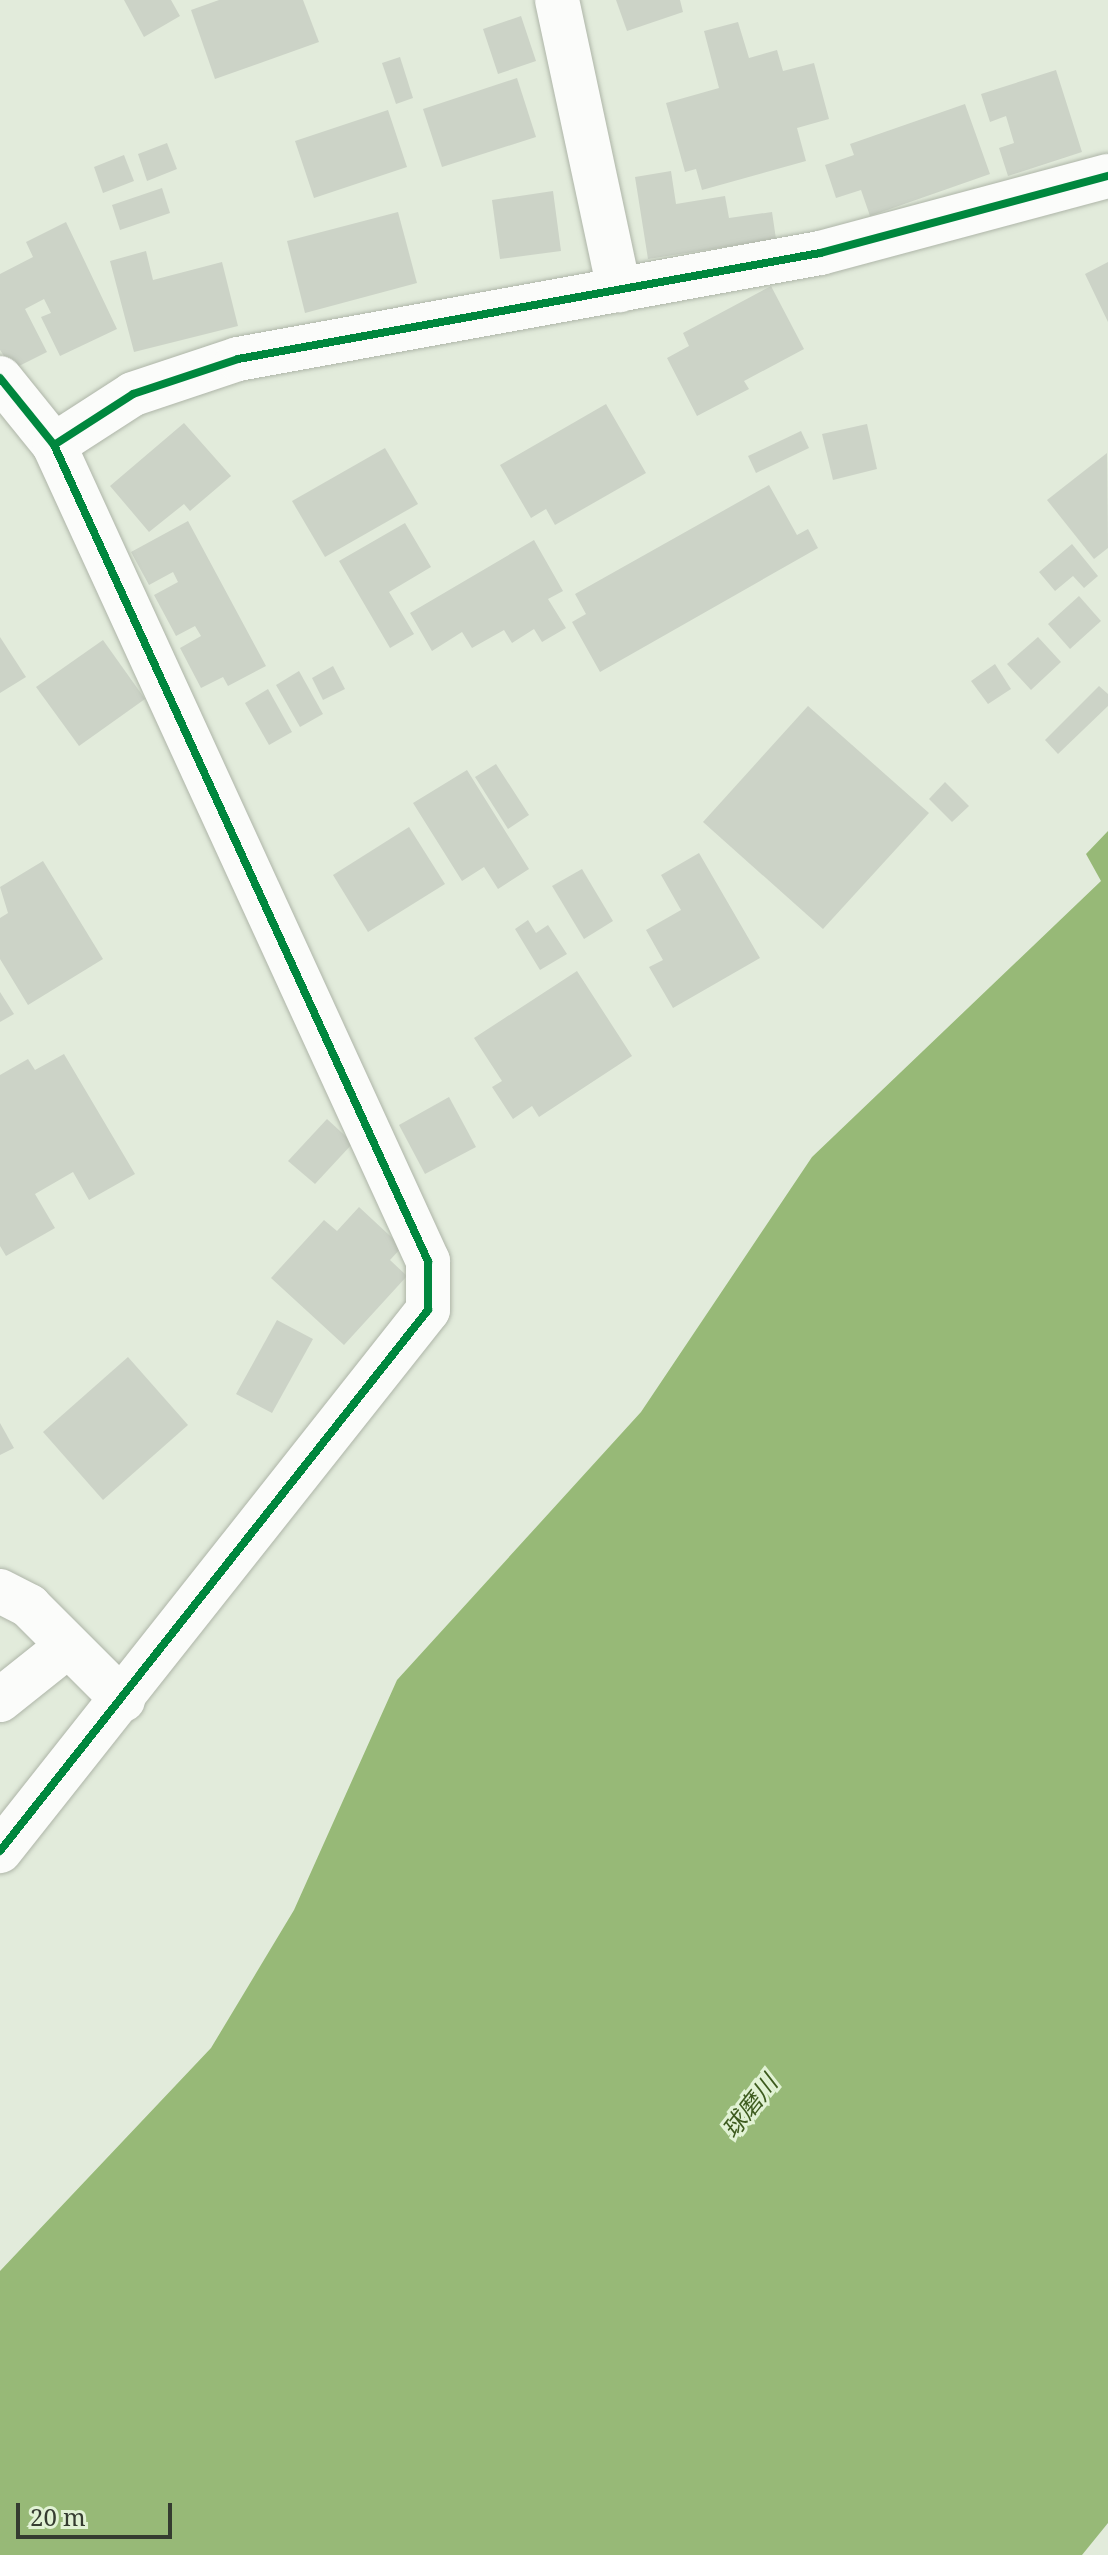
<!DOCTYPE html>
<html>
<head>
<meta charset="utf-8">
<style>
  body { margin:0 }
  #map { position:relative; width:1108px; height:2555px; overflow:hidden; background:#e2ebdb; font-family:"Noto Serif","Noto Sans JP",serif }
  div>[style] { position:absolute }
  .water>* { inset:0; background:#97b977 }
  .building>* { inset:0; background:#ccd3c7 }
  .roads { filter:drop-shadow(0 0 2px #aeb5a8) drop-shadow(0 0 2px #aeb5a8) }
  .street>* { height:44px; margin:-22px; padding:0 22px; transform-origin:22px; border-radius:22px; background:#fbfcfa }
  .cycleway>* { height:8px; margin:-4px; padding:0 4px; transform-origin:4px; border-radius:4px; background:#00873e }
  span { translate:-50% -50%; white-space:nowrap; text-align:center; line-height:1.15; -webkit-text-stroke:6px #e1f2d4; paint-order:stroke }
  .water-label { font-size:24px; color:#3d5b1e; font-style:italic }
  .scale { position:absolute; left:16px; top:2503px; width:156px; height:36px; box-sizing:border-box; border:4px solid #353c30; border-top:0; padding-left:10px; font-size:24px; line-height:28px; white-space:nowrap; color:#353c30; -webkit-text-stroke:6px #e1f2d4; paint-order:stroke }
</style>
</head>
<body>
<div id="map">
  <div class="water">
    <i style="clip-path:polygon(1108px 831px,1108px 2523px,1082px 2555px,0 2555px,0 2271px,211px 2048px,294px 1910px,397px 1680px,641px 1412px,812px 1157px,1101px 881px,1086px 854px)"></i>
  </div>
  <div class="building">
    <i style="clip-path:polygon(124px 0,171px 0,180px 16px,144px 37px)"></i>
    <i style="clip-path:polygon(219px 0,303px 0,319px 42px,215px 79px,191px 10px)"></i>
    <i style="clip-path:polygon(616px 0,680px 0,683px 12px,627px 31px)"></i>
    <i style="clip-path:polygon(521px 16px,536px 61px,498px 74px,483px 29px)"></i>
    <i style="clip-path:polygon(738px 22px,749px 58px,777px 50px,783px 71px,814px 63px,829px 119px,797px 128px,806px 161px,702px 190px,696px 169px,685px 172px,666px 103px,719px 88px,704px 31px)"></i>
    <i style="clip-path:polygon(400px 57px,413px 98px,396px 104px,382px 63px)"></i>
    <i style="clip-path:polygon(1056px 70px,1082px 152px,1008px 176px,999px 148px,1014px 143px,1006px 116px,990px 122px,981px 94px)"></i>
    <i style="clip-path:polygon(517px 78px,536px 137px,442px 167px,423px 109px)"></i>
    <i style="clip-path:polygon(965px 104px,990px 174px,870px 216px,861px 190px,836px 198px,825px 165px,854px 155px,850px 144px)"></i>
    <i style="clip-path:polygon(388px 110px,407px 167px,314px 198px,295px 141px)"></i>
    <i style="clip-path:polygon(167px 143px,177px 169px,147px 181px,138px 154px)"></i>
    <i style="clip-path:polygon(124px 155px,134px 181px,103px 193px,94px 167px)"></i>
    <i style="clip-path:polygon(671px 171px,676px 204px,725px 196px,729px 218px,772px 212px,776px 239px,648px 259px,635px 177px)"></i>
    <i style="clip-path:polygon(162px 188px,170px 213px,120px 230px,112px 205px)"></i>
    <i style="clip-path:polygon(553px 191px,561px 251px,500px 259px,492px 200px)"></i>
    <i style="clip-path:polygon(398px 212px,417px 283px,305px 313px,287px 241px)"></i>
    <i style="clip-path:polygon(66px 222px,117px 329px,60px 356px,41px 317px,51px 313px,44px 299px,25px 309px,47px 352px,13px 369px,0 350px,0 274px,33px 257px,26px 242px)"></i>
    <i style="clip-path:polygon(146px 251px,153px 280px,222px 262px,238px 326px,134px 352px,110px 261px)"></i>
    <i style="clip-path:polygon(1108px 262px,1108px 322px,1085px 274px)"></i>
    <i style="clip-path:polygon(771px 286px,804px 349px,744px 381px,749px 389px,697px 416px,667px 358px,689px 346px,683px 333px)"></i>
    <i style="clip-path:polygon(606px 404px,646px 473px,555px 525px,546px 509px,531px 518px,500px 465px)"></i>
    <i style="clip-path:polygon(184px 423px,231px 476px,190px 511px,184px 504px,149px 532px,110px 486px)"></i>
    <i style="clip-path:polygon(867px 424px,877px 469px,833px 480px,822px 434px)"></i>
    <i style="clip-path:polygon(801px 431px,809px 448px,756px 473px,748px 456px)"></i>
    <i style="clip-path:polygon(385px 448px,418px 504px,325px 557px,292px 501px)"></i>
    <i style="clip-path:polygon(1107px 453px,1108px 548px,1094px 559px,1047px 500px)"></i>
    <i style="clip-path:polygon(769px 485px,797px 535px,808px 529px,818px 548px,600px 672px,572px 622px,586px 614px,575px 594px)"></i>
    <i style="clip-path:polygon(188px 521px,266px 666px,228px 686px,223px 677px,201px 688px,180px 648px,201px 636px,195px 626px,176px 636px,154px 595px,178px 582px,173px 572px,149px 585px,131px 552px)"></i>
    <i style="clip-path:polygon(405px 523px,431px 567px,389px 592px,414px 634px,390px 648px,339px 561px)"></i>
    <i style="clip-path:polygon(534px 540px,563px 591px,548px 599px,566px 628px,542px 642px,534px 629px,512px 643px,504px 630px,472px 648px,462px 632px,432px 651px,410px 613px)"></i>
    <i style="clip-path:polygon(1072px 544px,1098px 576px,1084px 588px,1073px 576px,1055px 591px,1039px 572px)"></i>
    <i style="clip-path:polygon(1079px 596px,1101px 621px,1070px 649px,1048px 624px)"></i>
    <i style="clip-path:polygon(0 637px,26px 677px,0 693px)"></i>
    <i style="clip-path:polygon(1038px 637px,1061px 662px,1031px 690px,1007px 664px)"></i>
    <i style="clip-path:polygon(103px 640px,145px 699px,79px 746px,36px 687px)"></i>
    <i style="clip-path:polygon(995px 664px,1011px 689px,988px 704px,971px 681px)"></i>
    <i style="clip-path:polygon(333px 666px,345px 689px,323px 700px,312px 678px)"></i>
    <i style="clip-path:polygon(299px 671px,323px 714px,300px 727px,276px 685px)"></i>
    <i style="clip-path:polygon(1099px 686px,1108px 694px,1108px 706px,1058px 754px,1045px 740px)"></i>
    <i style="clip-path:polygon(268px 689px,292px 732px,269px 745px,245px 703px)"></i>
    <i style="clip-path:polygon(808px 706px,929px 813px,823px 929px,703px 822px)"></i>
    <i style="clip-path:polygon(496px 764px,529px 815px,508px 829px,475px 777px)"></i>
    <i style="clip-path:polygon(467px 770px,529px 869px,498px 889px,484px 867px,462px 881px,413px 803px)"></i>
    <i style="clip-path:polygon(945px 782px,969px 806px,952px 822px,929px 799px)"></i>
    <i style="clip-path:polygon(409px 827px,445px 884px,368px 932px,333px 875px)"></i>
    <i style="clip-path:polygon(699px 853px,760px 958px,673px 1008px,649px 967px,663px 960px,646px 930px,681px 910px,661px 875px)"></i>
    <i style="clip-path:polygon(43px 861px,103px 959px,28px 1005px,0 959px,0 918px,8px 913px,0 887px)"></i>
    <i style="clip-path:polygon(582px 869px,613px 921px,584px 939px,552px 886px)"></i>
    <i style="clip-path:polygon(528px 920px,536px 933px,548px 925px,567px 954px,540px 970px,515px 929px)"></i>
    <i style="clip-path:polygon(577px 971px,632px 1056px,539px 1117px,532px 1106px,513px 1119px,492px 1087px,502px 1081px,474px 1038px)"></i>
    <i style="clip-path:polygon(0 992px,14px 1014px,0 1022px)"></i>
    <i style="clip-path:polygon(64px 1054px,135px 1174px,89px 1200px,73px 1172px,35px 1194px,55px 1228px,6px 1256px,0 1246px,0 1075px,28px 1059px,35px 1070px)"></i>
    <i style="clip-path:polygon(449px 1097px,476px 1147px,425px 1174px,399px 1125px)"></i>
    <i style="clip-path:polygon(327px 1119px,353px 1143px,315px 1184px,288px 1161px)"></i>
    <i style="clip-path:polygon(359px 1207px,402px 1247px,390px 1260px,407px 1276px,344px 1345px,271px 1278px,324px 1220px,337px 1231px)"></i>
    <i style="clip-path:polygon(277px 1320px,313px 1339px,272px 1413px,236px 1394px)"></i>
    <i style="clip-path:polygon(128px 1357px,188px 1425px,103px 1500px,43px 1432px)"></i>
    <i style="clip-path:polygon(0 1423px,14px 1448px,0 1455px)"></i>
  </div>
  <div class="roads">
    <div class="street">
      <i style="left:557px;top:0;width:297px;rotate:77.9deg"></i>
      <i style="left:0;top:378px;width:86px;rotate:51.1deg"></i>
      <i style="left:54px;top:445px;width:898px;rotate:65.38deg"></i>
      <i style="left:428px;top:1261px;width:49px;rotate:90deg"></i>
      <i style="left:428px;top:1310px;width:690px;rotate:128.35deg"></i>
      <i style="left:54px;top:445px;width:94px;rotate:-32.8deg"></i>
      <i style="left:133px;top:394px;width:111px;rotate:-18.4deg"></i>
      <i style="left:238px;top:359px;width:592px;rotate:-10.32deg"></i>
      <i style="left:820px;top:253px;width:298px;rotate:-15deg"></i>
      <i style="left:0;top:1591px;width:33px;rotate:27deg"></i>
      <i style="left:29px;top:1606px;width:133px;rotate:45deg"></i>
      <i style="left:0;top:1700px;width:87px;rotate:-38.5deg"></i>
    </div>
  </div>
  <div class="cycleway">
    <i style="left:0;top:378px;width:86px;rotate:51.1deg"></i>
    <i style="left:54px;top:445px;width:898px;rotate:65.38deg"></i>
    <i style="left:428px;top:1261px;width:49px;rotate:90deg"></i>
    <i style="left:428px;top:1310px;width:690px;rotate:128.35deg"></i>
    <i style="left:54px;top:445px;width:94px;rotate:-32.8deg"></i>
    <i style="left:133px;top:394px;width:111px;rotate:-18.4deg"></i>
    <i style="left:238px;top:359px;width:592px;rotate:-10.32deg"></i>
    <i style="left:820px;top:253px;width:298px;rotate:-15deg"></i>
  </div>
  <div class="water-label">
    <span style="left:749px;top:2106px;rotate:-52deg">球磨川</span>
  </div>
  <div class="scale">20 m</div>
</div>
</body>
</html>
